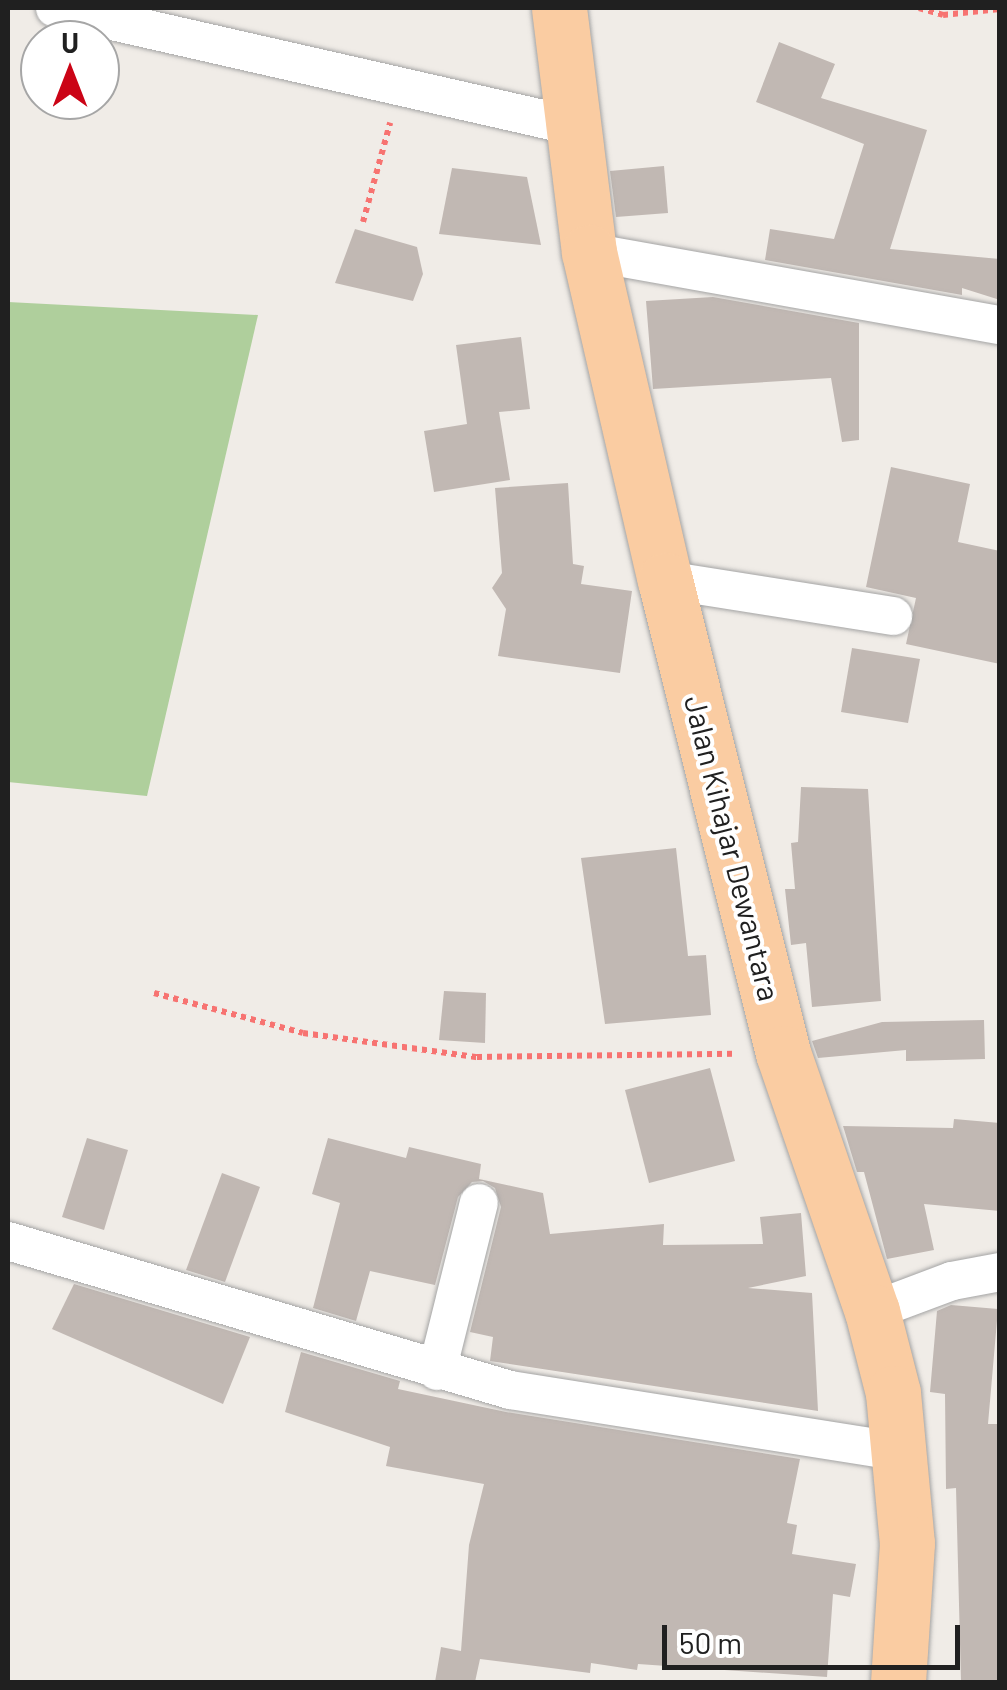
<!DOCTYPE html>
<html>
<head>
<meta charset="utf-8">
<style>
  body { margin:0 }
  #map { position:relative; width:1007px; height:1690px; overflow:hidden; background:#f0ece7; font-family:Barlow,sans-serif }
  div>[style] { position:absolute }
  .forest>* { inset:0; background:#afcf9c }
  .building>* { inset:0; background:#c1b8b3 }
  .path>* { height:6px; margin-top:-3px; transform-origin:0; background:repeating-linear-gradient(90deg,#f77371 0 5px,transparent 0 10px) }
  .roads { filter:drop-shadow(0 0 2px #a4a4a4) drop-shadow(0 0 2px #a4a4a4) }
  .street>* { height:38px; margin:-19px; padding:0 19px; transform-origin:19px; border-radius:19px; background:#fff }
  .primary>* { height:55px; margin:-27.5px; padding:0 27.5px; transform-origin:27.5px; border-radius:27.5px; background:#facca2 }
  span { translate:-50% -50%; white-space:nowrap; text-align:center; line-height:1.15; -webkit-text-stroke:8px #fff; paint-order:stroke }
  .street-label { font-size:30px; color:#202020 }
  .frame { position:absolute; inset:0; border:10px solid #202020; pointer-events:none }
  .north { position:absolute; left:20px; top:20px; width:100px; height:100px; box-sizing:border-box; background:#fff; border:2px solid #a6a6a6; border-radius:50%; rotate:0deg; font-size:28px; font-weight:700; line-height:40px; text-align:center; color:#202020 }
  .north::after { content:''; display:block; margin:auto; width:35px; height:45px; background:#cb0416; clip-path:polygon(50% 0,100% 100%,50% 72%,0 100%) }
  .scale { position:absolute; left:662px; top:1625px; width:298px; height:45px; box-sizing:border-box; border:5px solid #202020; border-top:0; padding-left:12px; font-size:30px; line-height:35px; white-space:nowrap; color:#202020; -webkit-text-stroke:8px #fff; paint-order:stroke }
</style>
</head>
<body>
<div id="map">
  <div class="forest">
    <i style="clip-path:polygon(8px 302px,258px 315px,147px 796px,8px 782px)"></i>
  </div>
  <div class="building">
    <i style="clip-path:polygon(779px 42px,835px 64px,821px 98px,927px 130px,890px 249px,1000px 259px,1000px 300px,962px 288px,962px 295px,765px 260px,770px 229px,834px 239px,864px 144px,756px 102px)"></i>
    <i style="clip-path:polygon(664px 166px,668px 213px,616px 217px,610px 171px)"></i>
    <i style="clip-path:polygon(452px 168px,527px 177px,541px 245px,439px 234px)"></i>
    <i style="clip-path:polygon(355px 229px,417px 247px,423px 274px,413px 301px,335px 283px)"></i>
    <i style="clip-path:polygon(713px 297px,859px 323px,859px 440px,842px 442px,831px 378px,653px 389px,646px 301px)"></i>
    <i style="clip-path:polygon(521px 337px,530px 409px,499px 412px,510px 480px,434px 492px,424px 431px,467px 424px,456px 345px)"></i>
    <i style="clip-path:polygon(891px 467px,970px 484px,958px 542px,1000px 551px,1000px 664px,906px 644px,916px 598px,866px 587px)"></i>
    <i style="clip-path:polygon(568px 483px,573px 564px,584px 566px,581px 584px,632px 591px,620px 673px,498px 656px,506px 609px,492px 588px,502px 573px,495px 488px)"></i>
    <i style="clip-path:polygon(852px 648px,920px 659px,908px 723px,841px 712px)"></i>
    <i style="clip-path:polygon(801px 787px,868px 789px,881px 1001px,812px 1007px,806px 943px,791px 945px,785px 889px,795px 889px,791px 843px,798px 842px)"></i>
    <i style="clip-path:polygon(676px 848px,688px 956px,706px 955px,711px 1015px,605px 1024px,581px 858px)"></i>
    <i style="clip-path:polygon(444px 991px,486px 993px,485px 1043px,439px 1040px)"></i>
    <i style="clip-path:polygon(984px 1020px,985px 1059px,906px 1061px,906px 1050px,818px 1058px,812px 1041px,882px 1022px)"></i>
    <i style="clip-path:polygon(710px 1068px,735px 1161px,649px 1183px,625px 1090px)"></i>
    <i style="clip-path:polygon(954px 1119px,1000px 1123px,1000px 1211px,924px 1204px,934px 1250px,887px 1259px,864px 1172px,857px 1172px,843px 1126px,953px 1128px)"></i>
    <i style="clip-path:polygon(87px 1138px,128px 1150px,104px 1230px,62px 1217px)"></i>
    <i style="clip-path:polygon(328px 1138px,406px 1158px,409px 1147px,481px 1164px,479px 1179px,543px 1193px,550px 1234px,664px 1224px,663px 1245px,763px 1244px,760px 1217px,801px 1213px,806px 1276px,748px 1288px,812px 1293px,818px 1411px,490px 1361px,493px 1337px,470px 1332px,501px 1207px,495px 1188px,483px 1181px,472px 1182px,458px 1197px,435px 1285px,370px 1271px,356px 1321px,313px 1308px,340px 1203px,312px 1194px)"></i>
    <i style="clip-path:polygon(222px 1173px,260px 1187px,225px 1282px,186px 1270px)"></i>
    <i style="clip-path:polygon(74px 1284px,250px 1337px,223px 1404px,52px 1329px)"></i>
    <i style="clip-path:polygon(951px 1305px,998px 1309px,988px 1424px,1000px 1424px,1000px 1682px,961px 1682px,956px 1488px,946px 1489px,945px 1394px,930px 1392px,937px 1311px)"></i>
    <i style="clip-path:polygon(301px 1352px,400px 1381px,398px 1389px,506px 1412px,800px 1459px,787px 1523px,797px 1525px,792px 1554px,856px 1564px,850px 1597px,833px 1594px,827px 1677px,638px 1664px,637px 1670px,591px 1663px,590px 1673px,480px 1659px,475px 1682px,435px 1682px,441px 1647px,461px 1651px,469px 1545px,484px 1484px,386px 1466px,390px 1447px,285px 1412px)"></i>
  </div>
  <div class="path">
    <i style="left:919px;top:8px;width:25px;rotate:16deg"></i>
    <i style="left:943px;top:15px;width:57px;rotate:-6deg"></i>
    <i style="left:363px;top:222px;width:103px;rotate:-74.7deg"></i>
    <i style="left:154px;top:993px;width:154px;rotate:15deg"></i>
    <i style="left:303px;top:1033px;width:176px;rotate:7.9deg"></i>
    <i style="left:477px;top:1057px;width:258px;rotate:-0.7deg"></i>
  </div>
  <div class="roads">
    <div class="street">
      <i style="left:55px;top:8px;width:527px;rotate:12.82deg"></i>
      <i style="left:589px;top:252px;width:417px;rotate:10.1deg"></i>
      <i style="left:665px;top:580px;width:231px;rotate:9deg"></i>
      <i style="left:8px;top:1241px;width:524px;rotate:16.53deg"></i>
      <i style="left:510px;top:1390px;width:397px;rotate:9deg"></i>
      <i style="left:872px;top:1311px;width:85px;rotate:-20.6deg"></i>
      <i style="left:952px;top:1281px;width:49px;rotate:-10.6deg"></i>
      <i style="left:437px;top:1371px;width:173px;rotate:-76deg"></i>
    </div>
    <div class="primary">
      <i style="left:559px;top:8px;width:246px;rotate:83deg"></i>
      <i style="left:589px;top:252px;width:337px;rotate:77deg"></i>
      <i style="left:665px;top:580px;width:487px;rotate:76deg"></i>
      <i style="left:783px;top:1053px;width:273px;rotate:71deg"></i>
      <i style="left:872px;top:1311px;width:85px;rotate:75.6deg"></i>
      <i style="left:893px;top:1393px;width:151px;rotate:84.7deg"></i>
      <i style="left:907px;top:1543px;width:139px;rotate:93.7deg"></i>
    </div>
  </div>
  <div class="street-label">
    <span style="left:733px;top:848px;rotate:76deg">Jalan Kihajar Dewantara</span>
  </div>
  <div class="frame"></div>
  <div class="north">U</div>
  <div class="scale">50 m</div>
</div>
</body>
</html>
